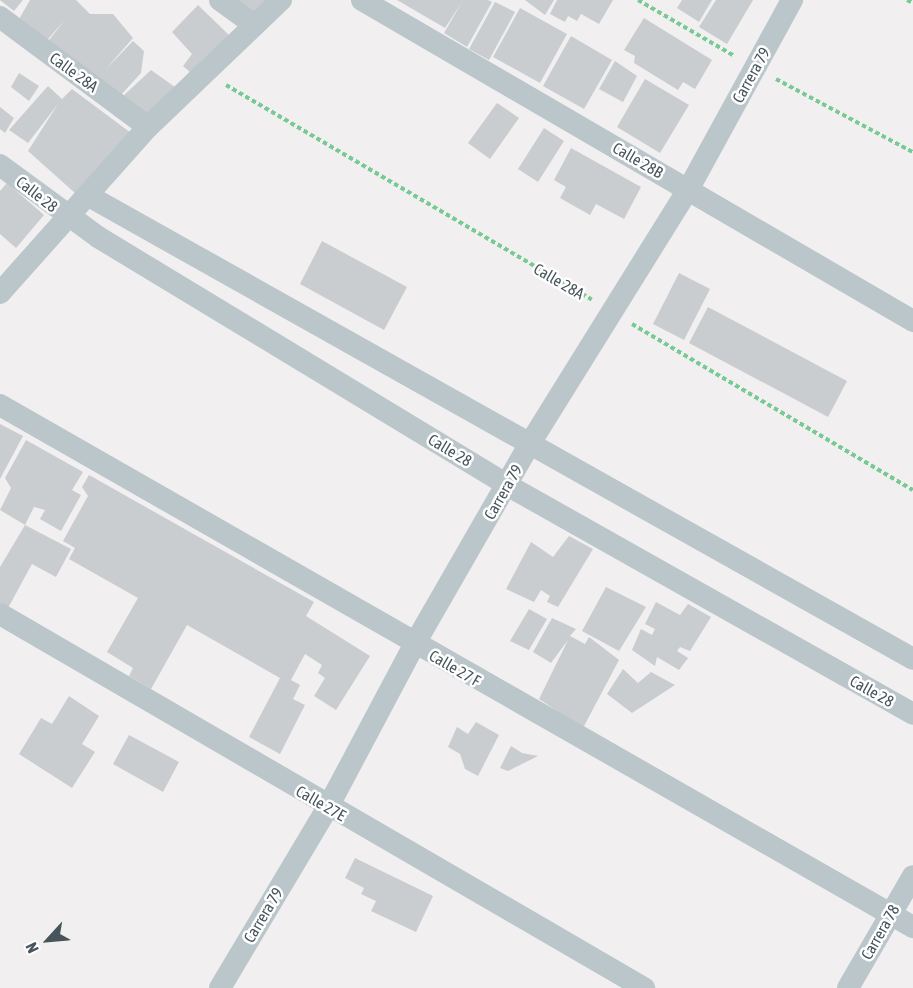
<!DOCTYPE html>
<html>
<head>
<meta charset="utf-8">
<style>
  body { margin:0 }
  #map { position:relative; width:913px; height:988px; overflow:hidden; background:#f1efef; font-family:"Asap Condensed",sans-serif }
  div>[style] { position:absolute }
  .building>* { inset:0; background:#c9cdd0 }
  .path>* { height:4px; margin-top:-2px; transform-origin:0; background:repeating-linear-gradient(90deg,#78ca94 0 4.5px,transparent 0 7.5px) }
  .minor>* { height:22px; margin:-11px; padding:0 11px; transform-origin:11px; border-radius:11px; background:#bbc6cb }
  span { translate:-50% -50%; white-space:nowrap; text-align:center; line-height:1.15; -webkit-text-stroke:5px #fff; paint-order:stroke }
  .street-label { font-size:16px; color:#47555b }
  .north { position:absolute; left:18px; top:910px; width:60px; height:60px; -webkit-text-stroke:4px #fff; paint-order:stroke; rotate:244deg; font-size:16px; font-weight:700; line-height:24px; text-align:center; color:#47555b }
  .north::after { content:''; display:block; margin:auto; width:21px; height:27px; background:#47555b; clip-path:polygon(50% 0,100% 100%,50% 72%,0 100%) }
</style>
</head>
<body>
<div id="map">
  <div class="building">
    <i style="clip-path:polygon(0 0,23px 0,14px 11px)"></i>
    <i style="clip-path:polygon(30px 0,76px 0,90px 14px,113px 14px,133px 38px,105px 70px,133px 41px,144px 51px,141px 73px,120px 96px,99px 77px,96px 81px,49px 40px,65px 20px,48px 39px,18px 21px)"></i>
    <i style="clip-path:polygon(236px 0,267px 0,254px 12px)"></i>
    <i style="clip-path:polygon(397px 0,488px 0,492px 2px,467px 47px,444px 33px,462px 2px,445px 28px)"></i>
    <i style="clip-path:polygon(525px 0,554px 0,545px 15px)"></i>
    <i style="clip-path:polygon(557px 0,613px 0,599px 24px,581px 14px,577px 21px,568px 16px,565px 22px,550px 14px)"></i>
    <i style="clip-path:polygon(682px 0,712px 0,699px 22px,677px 8px)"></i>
    <i style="clip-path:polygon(716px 0,753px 0,727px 44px,699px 27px)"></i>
    <i style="clip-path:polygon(495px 2px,515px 12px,489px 60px,469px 49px)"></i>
    <i style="clip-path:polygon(198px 5px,230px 36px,191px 73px,183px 66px,192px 54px,172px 32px)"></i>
    <i style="clip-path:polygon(520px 8px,567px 34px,540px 83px,493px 57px)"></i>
    <i style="clip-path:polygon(644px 18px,712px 60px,695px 89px,683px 82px,678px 90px,634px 63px,635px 56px,624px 50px)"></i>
    <i style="clip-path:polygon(571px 36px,612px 60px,584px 109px,543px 86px)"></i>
    <i style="clip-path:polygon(615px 61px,637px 76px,623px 102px,599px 89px)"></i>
    <i style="clip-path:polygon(151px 70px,175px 87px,143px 119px,122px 97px)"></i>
    <i style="clip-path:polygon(19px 73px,39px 86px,29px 101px,11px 87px)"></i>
    <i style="clip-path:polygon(645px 79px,689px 105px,660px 153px,617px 127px)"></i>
    <i style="clip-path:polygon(48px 86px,62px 99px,72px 89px,131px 133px,75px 193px,28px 151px,58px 104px,28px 143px,9px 130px)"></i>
    <i style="clip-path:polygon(497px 103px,519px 118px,490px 159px,468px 143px)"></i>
    <i style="clip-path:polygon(0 107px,14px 118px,5px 133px,0 129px)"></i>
    <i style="clip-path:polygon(544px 128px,564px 141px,538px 182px,518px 169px)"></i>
    <i style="clip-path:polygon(571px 148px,641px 187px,624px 219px,596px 204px,590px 215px,560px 198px,566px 187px,554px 180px)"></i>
    <i style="clip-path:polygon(7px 183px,44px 215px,16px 248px,0 234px,0 191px)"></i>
    <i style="clip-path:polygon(322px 241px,407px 287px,384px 330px,300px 284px)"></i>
    <i style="clip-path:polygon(679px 273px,710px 289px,684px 340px,653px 324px)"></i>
    <i style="clip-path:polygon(708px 307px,847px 381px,828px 417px,689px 343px)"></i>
    <i style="clip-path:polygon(0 424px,23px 436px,0 479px)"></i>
    <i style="clip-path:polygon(26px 440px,83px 472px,72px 490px,81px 495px,61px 531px,40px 519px,45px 510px,34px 507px,25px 525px,71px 549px,56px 577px,32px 564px,8px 608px,0 603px,0 567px,25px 525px,0 510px,11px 488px,5px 478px)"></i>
    <i style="clip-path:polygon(89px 475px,314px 602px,306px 616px,370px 656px,336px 710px,314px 696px,325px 678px,318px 673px,322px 665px,305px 654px,291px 680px,300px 685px,293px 699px,305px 705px,280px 754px,249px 737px,280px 678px,187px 625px,151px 689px,129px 676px,133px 668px,107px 652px,138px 598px,69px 559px,75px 548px,63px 541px,88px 496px,82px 487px)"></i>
    <i style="clip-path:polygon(569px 536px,593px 549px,558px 607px,547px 602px,550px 596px,541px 590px,534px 602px,506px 589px,531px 542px,553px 557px)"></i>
    <i style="clip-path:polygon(606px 587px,646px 607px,619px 651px,582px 631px)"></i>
    <i style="clip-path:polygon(656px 602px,680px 615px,688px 604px,711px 617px,690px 651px,680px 647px,677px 651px,688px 658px,679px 670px,657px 657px,655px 666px,632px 650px,641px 629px,652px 635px,655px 629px,645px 624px)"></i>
    <i style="clip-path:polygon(529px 609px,547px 619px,529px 650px,510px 641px)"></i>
    <i style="clip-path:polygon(552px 618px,576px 629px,570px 636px,585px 644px,589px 637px,619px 660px,583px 728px,539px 699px,568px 640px,551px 663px,533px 652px)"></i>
    <i style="clip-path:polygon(623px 669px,638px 683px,651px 672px,675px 685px,632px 713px,607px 694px)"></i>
    <i style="clip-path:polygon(69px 696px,99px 716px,82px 744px,95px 752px,72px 788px,19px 754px,41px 718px,52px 724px)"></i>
    <i style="clip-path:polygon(476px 722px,499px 735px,478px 776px,465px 769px,460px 754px,448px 747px,457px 727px,468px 734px)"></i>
    <i style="clip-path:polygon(129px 735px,179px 762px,163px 792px,113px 764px)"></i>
    <i style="clip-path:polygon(511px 746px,522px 753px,538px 756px,508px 771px,500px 768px)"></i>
    <i style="clip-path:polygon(355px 858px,433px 896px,416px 932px,371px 911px,376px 901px,361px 894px,364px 888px,345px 878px)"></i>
  </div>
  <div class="path">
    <i style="left:638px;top:0;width:110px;rotate:30.1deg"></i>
    <i style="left:907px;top:0;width:7px;rotate:27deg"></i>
    <i style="left:776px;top:79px;width:155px;rotate:28.1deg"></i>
    <i style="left:226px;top:85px;width:424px;rotate:30.4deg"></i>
    <i style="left:632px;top:324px;width:326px;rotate:30.6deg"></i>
  </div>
  <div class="minor">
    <i style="left:220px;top:0;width:41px;rotate:36deg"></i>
    <i style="left:362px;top:0;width:638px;rotate:30.22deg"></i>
    <i style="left:0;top:17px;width:184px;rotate:36.6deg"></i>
    <i style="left:0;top:165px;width:122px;rotate:36.3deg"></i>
    <i style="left:98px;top:237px;width:478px;rotate:31.2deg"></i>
    <i style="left:507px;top:485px;width:466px;rotate:29.4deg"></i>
    <i style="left:87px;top:195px;width:947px;rotate:29.32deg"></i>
    <i style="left:0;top:293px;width:222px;rotate:-48.3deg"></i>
    <i style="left:148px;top:127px;width:184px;rotate:-43.7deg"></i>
    <i style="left:0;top:405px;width:1052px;rotate:29.76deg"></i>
    <i style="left:0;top:614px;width:745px;rotate:30.15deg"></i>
    <i style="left:220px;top:988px;width:211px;rotate:-59.2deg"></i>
    <i style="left:328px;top:807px;width:183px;rotate:-62deg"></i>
    <i style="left:414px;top:645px;width:231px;rotate:-60.1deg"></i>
    <i style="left:529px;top:445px;width:301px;rotate:-58.1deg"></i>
    <i style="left:688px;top:190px;width:217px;rotate:-61.3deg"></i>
    <i style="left:848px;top:988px;width:129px;rotate:-59.9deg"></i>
  </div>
  <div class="street-label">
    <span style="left:74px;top:72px;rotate:36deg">Calle 28A</span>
    <span style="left:751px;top:75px;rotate:-61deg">Carrera 79</span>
    <span style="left:638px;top:160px;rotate:30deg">Calle 28B</span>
    <span style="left:37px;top:194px;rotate:38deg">Calle 28</span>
    <span style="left:559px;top:281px;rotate:30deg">Calle 28A</span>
    <span style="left:450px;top:450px;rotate:31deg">Calle 28</span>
    <span style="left:503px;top:492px;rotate:-60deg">Carrera 79</span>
    <span style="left:455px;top:668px;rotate:30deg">Calle 27 F</span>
    <span style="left:872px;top:691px;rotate:29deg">Calle 28</span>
    <span style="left:321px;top:803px;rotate:30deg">Calle 27E</span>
    <span style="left:263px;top:915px;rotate:-59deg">Carrera 79</span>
    <span style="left:880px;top:932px;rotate:-60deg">Carrera 78</span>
  </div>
  <div class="north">N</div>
</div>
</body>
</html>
